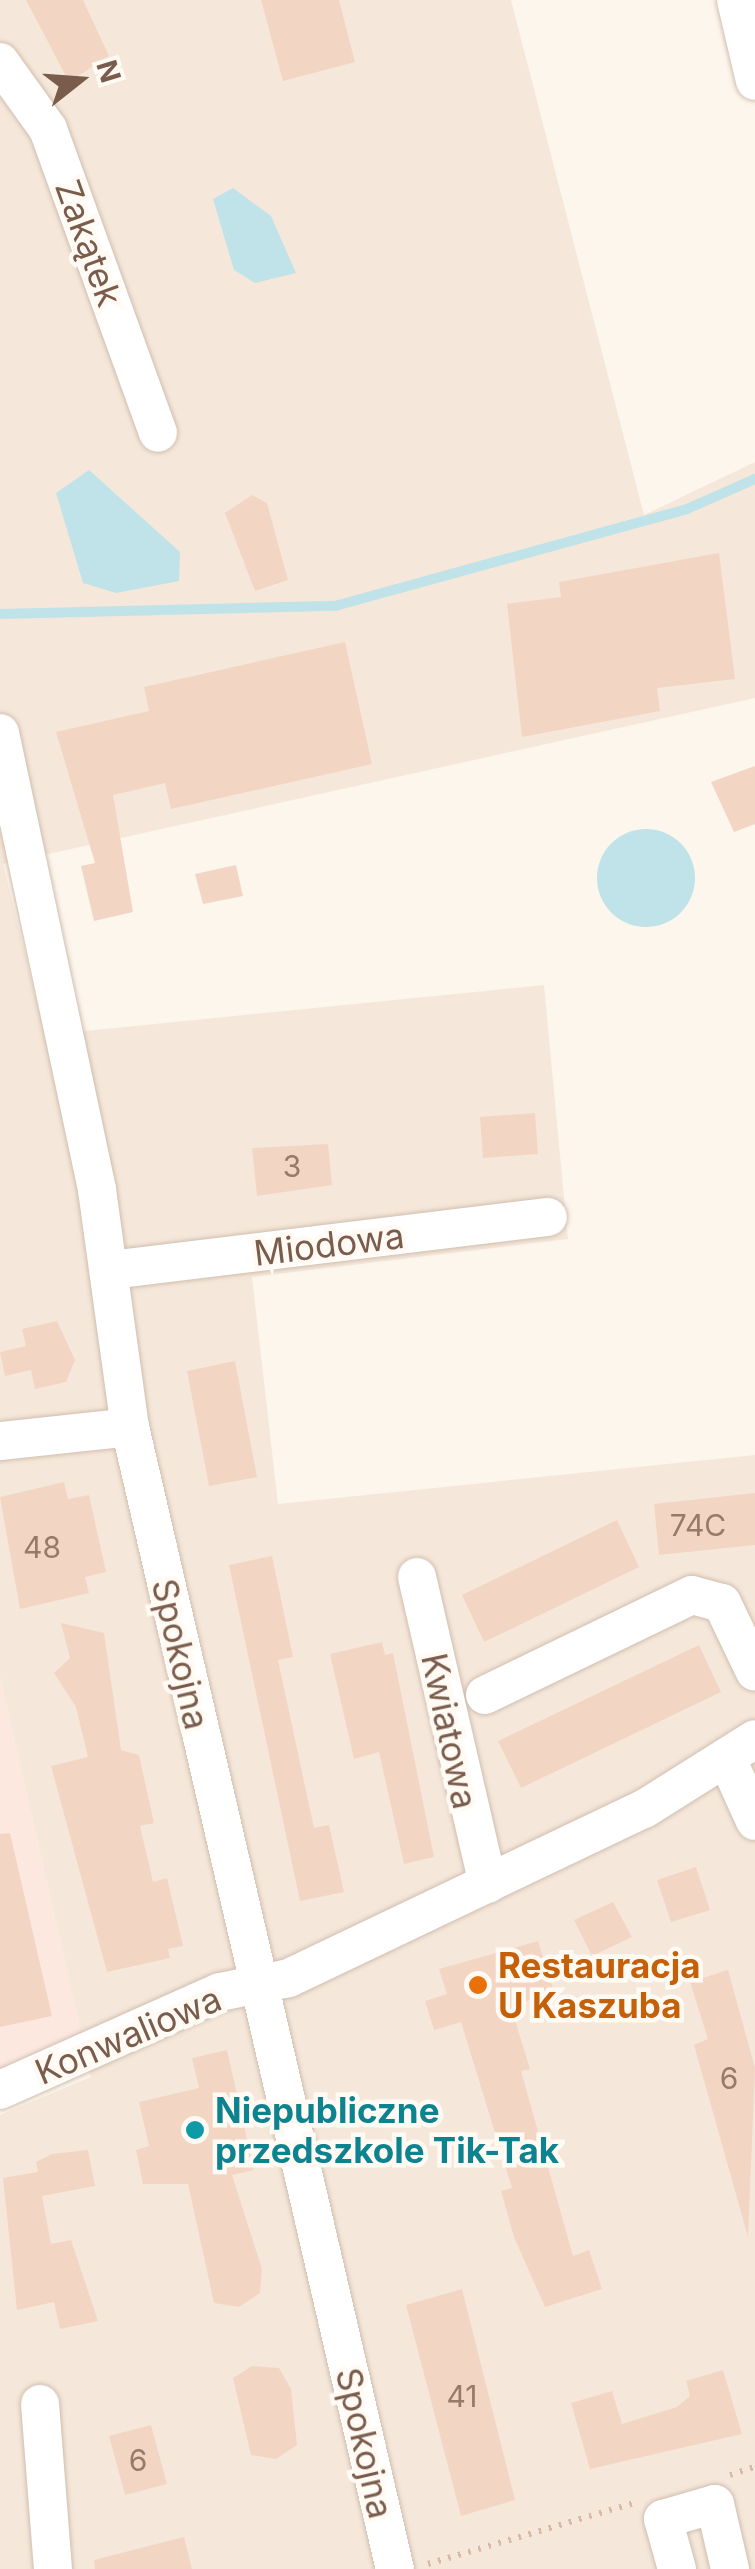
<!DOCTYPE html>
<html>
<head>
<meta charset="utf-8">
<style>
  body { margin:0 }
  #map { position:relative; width:755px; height:2569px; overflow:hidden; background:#fdf6ec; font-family:Inter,sans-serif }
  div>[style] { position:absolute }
  .residential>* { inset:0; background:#f5e8da }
  .commercial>* { inset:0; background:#fde8e0 }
  .water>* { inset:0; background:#bfe3e8 }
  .round { border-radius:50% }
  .stream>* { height:10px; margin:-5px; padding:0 5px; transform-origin:5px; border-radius:5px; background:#bfe3e8 }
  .building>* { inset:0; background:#f3d5c3 }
  .path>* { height:6px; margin-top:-3px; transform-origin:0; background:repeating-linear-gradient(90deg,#d9b8a5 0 2.5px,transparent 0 10.5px) }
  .roads { filter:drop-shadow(0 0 2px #d1beb0) drop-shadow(0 0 2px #d1beb0) }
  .minor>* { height:38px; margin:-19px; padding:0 19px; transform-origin:19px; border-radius:19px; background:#fff }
  .dots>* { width:28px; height:28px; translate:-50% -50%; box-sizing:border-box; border:5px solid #fffaf3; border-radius:50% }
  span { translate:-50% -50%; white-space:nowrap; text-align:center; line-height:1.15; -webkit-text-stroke:9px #fffaf3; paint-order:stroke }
  .number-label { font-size:30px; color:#987a6a }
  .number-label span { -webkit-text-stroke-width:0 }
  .street-label { font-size:35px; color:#7a5c4d }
  .food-label { font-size:35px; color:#c56008; font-weight:700 }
  .left { translate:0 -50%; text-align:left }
  .culture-label { font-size:35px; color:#0d838f; font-weight:700 }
  .north { position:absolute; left:30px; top:30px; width:100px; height:100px; -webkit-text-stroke:8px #fffaf3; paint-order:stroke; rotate:73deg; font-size:28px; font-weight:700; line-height:40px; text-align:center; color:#7a5c4d }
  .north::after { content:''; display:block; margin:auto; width:35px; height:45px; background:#7a5c4d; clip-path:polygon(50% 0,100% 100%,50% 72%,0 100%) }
</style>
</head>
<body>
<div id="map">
  <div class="residential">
    <i style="clip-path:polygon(0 0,511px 0,644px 515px,755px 462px,755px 698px,3px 864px,45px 1035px,544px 985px,568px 1239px,252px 1277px,278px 1504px,755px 1455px,755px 2569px,0 2569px,0 2115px,91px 2077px,0 1677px)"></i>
  </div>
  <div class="commercial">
    <i style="clip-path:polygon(0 1677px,82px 2036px,0 2071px)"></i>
  </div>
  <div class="water">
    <i style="clip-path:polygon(233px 188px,271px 216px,296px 273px,255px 283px,234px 270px,213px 199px)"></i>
    <i style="clip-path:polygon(89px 470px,180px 552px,179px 581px,116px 593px,83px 583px,56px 493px)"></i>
    <i class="round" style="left:597px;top:829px;width:98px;height:98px"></i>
  </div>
  <div class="stream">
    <i style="left:0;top:614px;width:335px;rotate:-1.4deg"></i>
    <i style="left:335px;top:606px;width:365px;rotate:-15.4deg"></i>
    <i style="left:687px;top:509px;width:74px;rotate:-23.8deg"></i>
  </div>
  <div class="building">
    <i style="clip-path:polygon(26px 0,83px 0,109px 56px,69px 82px)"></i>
    <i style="clip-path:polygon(261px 0,339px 0,355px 62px,283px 81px)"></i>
    <i style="clip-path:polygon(252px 495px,267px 503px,288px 580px,255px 591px,225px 513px)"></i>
    <i style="clip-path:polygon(719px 553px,735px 679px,657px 688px,660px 711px,522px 737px,507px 604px,561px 597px,559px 582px)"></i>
    <i style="clip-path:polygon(345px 642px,372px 764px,171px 809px,165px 783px,113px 795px,133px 912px,94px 921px,81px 866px,95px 863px,56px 732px,149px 711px,144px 687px)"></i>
    <i style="clip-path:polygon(755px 766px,755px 824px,734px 832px,711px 782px)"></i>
    <i style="clip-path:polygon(236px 865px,243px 896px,203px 904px,195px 874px)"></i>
    <i style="clip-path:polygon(535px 1113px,538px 1154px,483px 1158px,480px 1117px)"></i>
    <i style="clip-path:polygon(328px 1144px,332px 1185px,257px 1196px,252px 1148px)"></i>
    <i style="clip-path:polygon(57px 1321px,75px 1360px,66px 1382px,35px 1389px,31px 1370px,5px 1376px,0 1352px,26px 1346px,22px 1329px)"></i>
    <i style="clip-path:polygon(235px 1361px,257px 1477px,209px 1486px,187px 1371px)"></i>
    <i style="clip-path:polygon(64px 1482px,68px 1499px,89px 1495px,106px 1572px,85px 1577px,89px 1593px,20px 1609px,0 1497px)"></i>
    <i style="clip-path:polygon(755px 1493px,755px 1545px,659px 1555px,654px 1504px)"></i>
    <i style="clip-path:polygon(617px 1520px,639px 1567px,484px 1642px,462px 1595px)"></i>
    <i style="clip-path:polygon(272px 1556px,293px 1657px,278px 1660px,314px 1828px,329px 1825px,344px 1892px,300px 1901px,229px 1565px)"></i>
    <i style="clip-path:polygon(61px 1623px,104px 1633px,121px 1750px,139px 1755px,154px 1823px,140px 1826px,153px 1882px,167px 1878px,183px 1946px,168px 1949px,170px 1958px,107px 1972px,51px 1766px,88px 1757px,76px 1707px,54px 1673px,70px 1658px)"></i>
    <i style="clip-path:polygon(382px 1642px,385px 1655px,393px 1653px,434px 1857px,404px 1864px,379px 1752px,354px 1759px,330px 1654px)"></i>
    <i style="clip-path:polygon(699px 1645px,721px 1692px,521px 1788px,498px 1741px)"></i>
    <i style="clip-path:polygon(10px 1833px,52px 2016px,0 2027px,0 1834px)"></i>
    <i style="clip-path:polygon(696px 1867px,710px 1910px,671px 1922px,657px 1880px)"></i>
    <i style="clip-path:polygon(613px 1902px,632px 1937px,592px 1956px,574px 1920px)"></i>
    <i style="clip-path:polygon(538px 1941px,554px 1991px,511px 2007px,530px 2069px,521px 2071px,573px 2256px,589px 2250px,602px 2289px,545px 2307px,514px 2237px,501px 2191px,512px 2188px,461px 2022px,434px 2030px,425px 2001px,447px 1994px,439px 1969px)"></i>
    <i style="clip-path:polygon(728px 1970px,755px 2068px,748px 2237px,694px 2045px,708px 2039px,690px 1982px)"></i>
    <i style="clip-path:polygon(227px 2050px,254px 2170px,232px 2175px,262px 2269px,260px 2293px,239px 2307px,214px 2303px,188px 2184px,143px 2184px,136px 2150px,149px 2146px,139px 2102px,199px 2088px,192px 2058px)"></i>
    <i style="clip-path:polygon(88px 2150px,95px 2186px,42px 2196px,51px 2244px,71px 2240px,98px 2321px,60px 2329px,54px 2302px,17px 2310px,3px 2178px,38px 2172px,36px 2162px,52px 2154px)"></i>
    <i style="clip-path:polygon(462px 2289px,515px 2500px,461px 2516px,406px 2305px)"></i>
    <i style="clip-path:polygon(252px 2366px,279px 2368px,291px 2389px,297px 2445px,276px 2459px,251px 2455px,233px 2378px)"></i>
    <i style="clip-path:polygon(723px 2370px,742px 2434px,590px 2469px,571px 2403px,612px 2391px,622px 2424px,677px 2407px,690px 2396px,686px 2381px)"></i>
    <i style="clip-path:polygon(151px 2425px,167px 2484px,125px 2495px,109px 2436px)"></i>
    <i style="clip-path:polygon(184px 2537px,192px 2569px,95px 2569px,94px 2560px)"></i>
  </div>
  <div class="path">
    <i style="left:730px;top:2475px;width:26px;rotate:-18deg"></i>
    <i style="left:428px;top:2564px;width:218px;rotate:-16.5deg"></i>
  </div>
  <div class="roads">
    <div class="minor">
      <i style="left:736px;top:0;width:83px;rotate:76.8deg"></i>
      <i style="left:0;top:62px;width:82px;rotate:54.4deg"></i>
      <i style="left:48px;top:129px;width:323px;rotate:70.1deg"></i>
      <i style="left:0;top:733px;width:467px;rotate:78deg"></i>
      <i style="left:97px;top:1190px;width:239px;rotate:82.1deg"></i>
      <i style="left:130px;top:1427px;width:1172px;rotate:76.94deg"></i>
      <i style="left:110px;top:1270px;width:441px;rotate:-6.9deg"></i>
      <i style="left:0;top:1441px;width:131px;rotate:-6.1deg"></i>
      <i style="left:417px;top:1577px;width:315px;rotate:77deg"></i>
      <i style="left:485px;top:1695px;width:230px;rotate:-25.8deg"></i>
      <i style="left:692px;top:1595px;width:31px;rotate:15deg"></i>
      <i style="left:722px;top:1603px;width:76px;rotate:64.4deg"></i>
      <i style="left:727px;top:1759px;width:68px;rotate:65.7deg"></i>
      <i style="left:0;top:2090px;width:241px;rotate:-24deg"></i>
      <i style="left:220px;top:1992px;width:70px;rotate:-11.5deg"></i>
      <i style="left:289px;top:1978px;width:393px;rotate:-25.5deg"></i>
      <i style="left:644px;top:1809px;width:131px;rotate:-32.2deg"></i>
      <i style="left:40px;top:2404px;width:166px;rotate:85.5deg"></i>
      <i style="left:677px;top:2569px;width:52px;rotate:-105.6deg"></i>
      <i style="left:663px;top:2519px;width:54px;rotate:-16.1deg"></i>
      <i style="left:715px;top:2504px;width:67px;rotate:77deg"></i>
    </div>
  </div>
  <div class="dots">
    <i style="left:478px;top:1985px;background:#e8710a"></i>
    <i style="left:195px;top:2130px;background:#0f9aa8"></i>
  </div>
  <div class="number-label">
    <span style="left:292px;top:1166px">3</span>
    <span style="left:698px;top:1525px">74C</span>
    <span style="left:42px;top:1547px">48</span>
    <span style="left:729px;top:2078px">6</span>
    <span style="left:462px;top:2396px">41</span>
    <span style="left:138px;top:2460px">6</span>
  </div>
  <div class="street-label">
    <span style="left:89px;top:243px;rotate:70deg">Zakątek</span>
    <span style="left:329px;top:1244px;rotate:-7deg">Miodowa</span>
    <span style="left:181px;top:1654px;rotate:77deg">Spokojna</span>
    <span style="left:450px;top:1731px;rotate:78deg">Kwiatowa</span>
    <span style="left:128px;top:2035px;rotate:-23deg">Konwaliowa</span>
    <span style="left:365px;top:2443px;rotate:77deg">Spokojna</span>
  </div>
  <div class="food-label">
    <span class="left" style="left:498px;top:1985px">Restauracja<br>U Kaszuba</span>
  </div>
  <div class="culture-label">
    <span class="left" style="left:215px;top:2130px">Niepubliczne<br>przedszkole Tik-Tak</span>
  </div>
  <div class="north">N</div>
</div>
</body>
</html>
